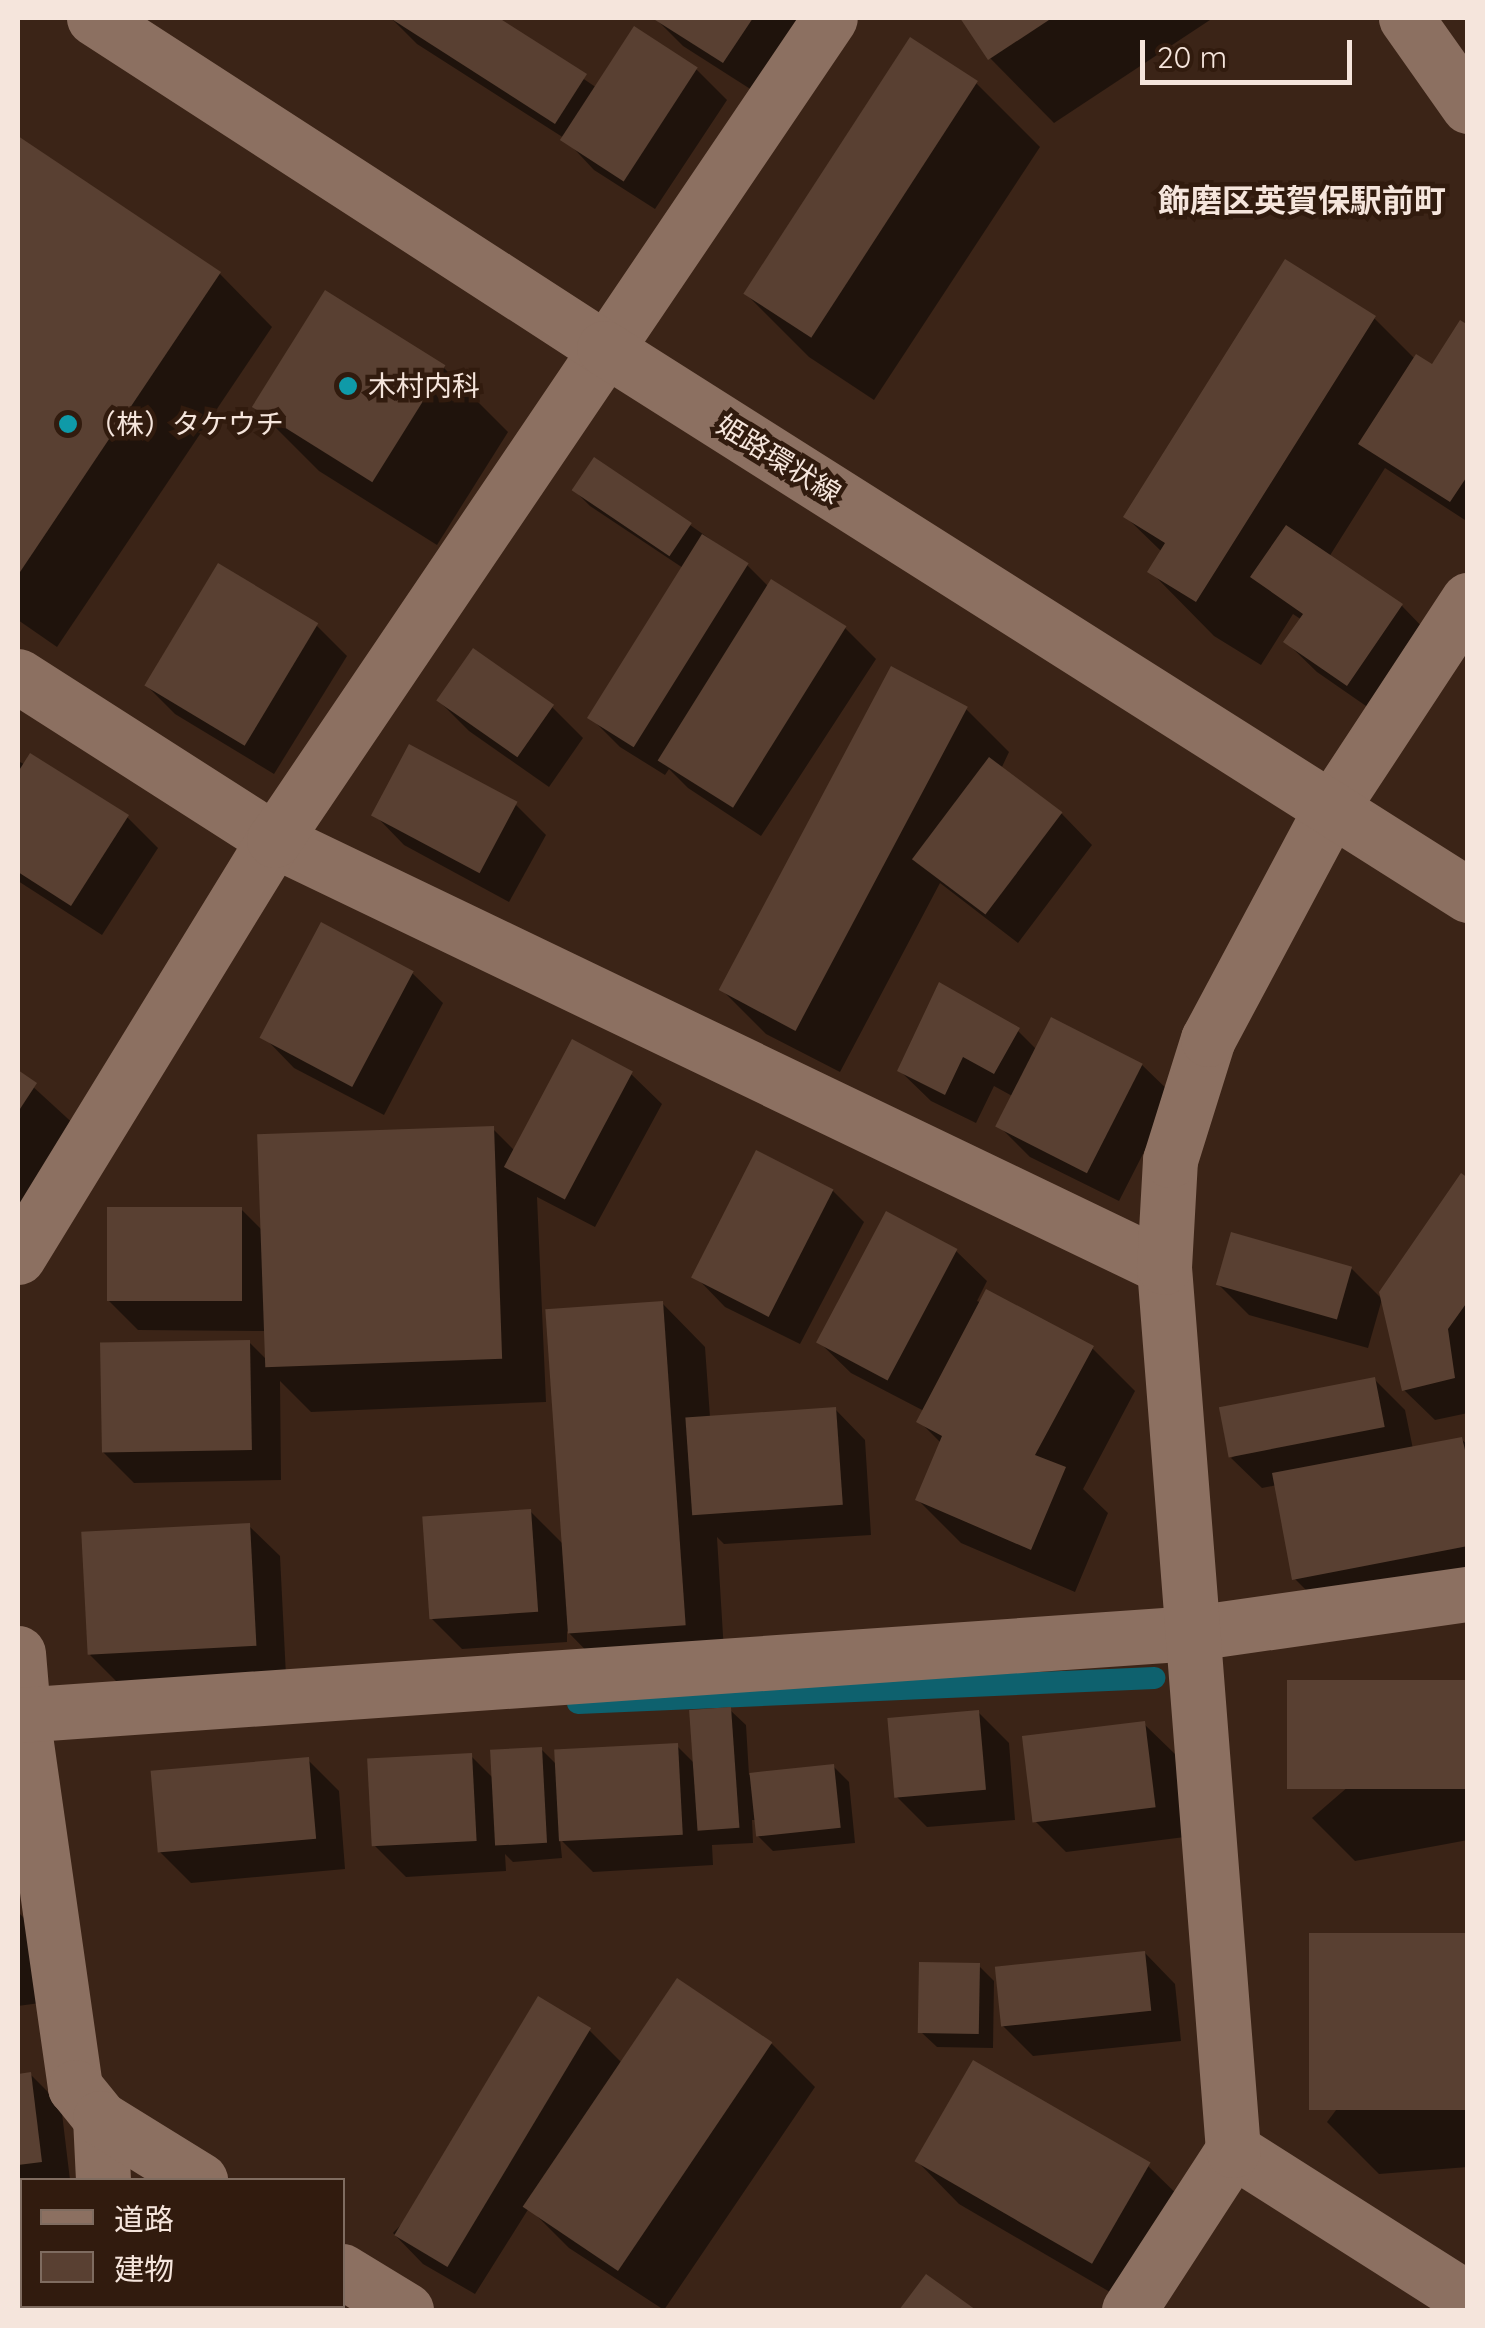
<!DOCTYPE html>
<meta charset="utf-8">
<style>
body{margin:0}
#map{position:relative;width:1485px;height:2328px;overflow:hidden;background:#3b2417;font-family:Quicksand,"Noto Sans JP",sans-serif}
div>[style]{position:absolute}
.shadow>*{inset:0;background:#0007;transform-origin:0 0}
.stream>*{height:22px;margin:-11px;padding:0 11px;transform-origin:11px;border-radius:11px;background:#0e616e}
.building>*{inset:0;background:#594032;transform-origin:0 0}
.street>*{height:55px;margin:-27.5px;padding:0 27.5px;transform-origin:27.5px;border-radius:27.5px;background:#8c7061}
.secondary>*{height:55px;margin:-27.5px;padding:0 27.5px;transform-origin:27.5px;border-radius:27.5px;background:#8c7061}
.dots>*{width:28px;height:28px;translate:-50% -50%;box-sizing:border-box;border:5px solid #311b0e;border-radius:50%}
span{translate:-50% -50%;white-space:nowrap;text-align:center;line-height:1.15;-webkit-text-stroke:9px #311b0e;paint-order:stroke}
.poi-label{font-size:28px;color:#f5e5dc}
.left{translate:0 -50%;text-align:left}
.street-label{font-size:28px;color:#f5e5dc}
.quarter-label{font-size:32px;color:#f5e5dc;font-weight:700}
.frame{position:absolute;inset:0;border:20px solid #f5e5dc;pointer-events:none}
.legend{position:absolute;left:20px;top:2178px;width:325px;height:130px;box-sizing:border-box;background:#311b0e;border:2px solid #7f6c60;margin:0;padding:12px 18px;list-style:none;font-size:30px;color:#f5e5dc}
.legend li{display:flex;align-items:center;gap:20px;height:50px}
.legend b{width:50px;border:2px solid #7f6c60}
.scale{position:absolute;left:1140px;top:40px;width:212px;height:45px;box-sizing:border-box;border:5px solid #f5e5dc;border-top:0;padding-left:12px;font-size:30px;line-height:35px;white-space:nowrap;color:#f5e5dc;-webkit-text-stroke:8px #311b0e;paint-order:stroke}
</style>
<div id="map">
<div class="shadow">
<i style="clip-path:polygon(391px 18px,494px 18px,597px 88px,696px 69px,727px 100px,655px 209px,594px 170px,564px 138px,417px 44px)"></i>
<i style="clip-path:polygon(655px 18px,803px 18px,755px 92px,683px 46px)"></i>
<i style="clip-path:polygon(963px 18px,1213px 18px,1054px 123px,990px 58px)"></i>
<i style="clip-path:polygon(976px 83px,1040px 147px,874px 400px,809px 357px,745px 293px)"></i>
<i style="clip-path:polygon(18px 139px,220px 274px,272px 327px,57px 647px,18px 620px)"></i>
<i style="clip-path:polygon(1374px 318px,1415px 359px,1433px 367px,1468px 328px,1468px 522px,1385px 468px,1329px 557px,1402px 606px,1432px 637px,1379px 715px,1317px 672px,1286px 642px,1302px 620px,1293px 614px,1261px 665px,1214px 636px,1150px 571px,1162px 552px,1126px 517px)"></i>
<i style="clip-path:polygon(444px 368px,508px 432px,437px 545px,319px 471px,255px 407px)"></i>
<i style="clip-path:polygon(575px 491px,690px 525px,747px 565px,769px 587px,845px 628px,876px 659px,761px 836px,688px 788px,669px 769px,665px 775px,620px 747px,589px 716px,683px 568px,590px 506px)"></i>
<i style="clip-path:polygon(316px 625px,347px 656px,274px 774px,175px 714px,145px 684px)"></i>
<i style="clip-path:polygon(438px 700px,552px 707px,583px 738px,549px 787px,469px 731px)"></i>
<i style="clip-path:polygon(966px 709px,1009px 752px,1001px 769px,1062px 814px,1092px 845px,1018px 943px,940px 883px,840px 1072px,766px 1034px,723px 991px)"></i>
<i style="clip-path:polygon(18px 761px,127px 817px,158px 848px,102px 935px,18px 881px)"></i>
<i style="clip-path:polygon(515px 804px,546px 835px,509px 902px,404px 845px,374px 814px)"></i>
<i style="clip-path:polygon(412px 973px,443px 1003px,384px 1115px,294px 1068px,264px 1037px)"></i>
<i style="clip-path:polygon(1018px 1031px,1037px 1050px,1142px 1065px,1173px 1095px,1119px 1201px,1030px 1157px,999px 1126px,1014px 1097px,994px 1086px,976px 1123px,931px 1101px,900px 1071px)"></i>
<i style="clip-path:polygon(18px 1073px,78px 1128px,18px 1218px)"></i>
<i style="clip-path:polygon(631px 1074px,662px 1104px,595px 1227px,537px 1197px,546px 1402px,311px 1412px,280px 1381px,281px 1480px,134px 1483px,103px 1452px,249px 1342px,268px 1361px,267px 1331px,138px 1330px,108px 1300px,241px 1209px,263px 1231px,493px 1129px,515px 1151px)"></i>
<i style="clip-path:polygon(757px 1153px,833px 1191px,864px 1222px,800px 1344px,725px 1307px,695px 1276px)"></i>
<i style="clip-path:polygon(1468px 1181px,1468px 1413px,1435px 1420px,1404px 1390px)"></i>
<i style="clip-path:polygon(956px 1251px,987px 1281px,977px 1301px,1092px 1348px,1135px 1391px,1083px 1489px,1108px 1513px,1075px 1592px,961px 1543px,918px 1500px,942px 1444px,919px 1421px,924px 1411px,851px 1373px,820px 1343px)"></i>
<i style="clip-path:polygon(1351px 1268px,1382px 1299px,1368px 1348px,1249px 1315px,1218px 1284px)"></i>
<i style="clip-path:polygon(662px 1303px,705px 1347px,710px 1417px,835px 1409px,865px 1440px,871px 1535px,724px 1544px,717px 1537px,725px 1668px,610px 1675px,567px 1631px,567px 1642px,462px 1649px,431px 1618px,530px 1511px,562px 1543px)"></i>
<i style="clip-path:polygon(1374px 1379px,1405px 1410px,1413px 1449px,1462px 1440px,1468px 1445px,1468px 1582px,1325px 1609px,1294px 1578px,1277px 1485px,1262px 1488px,1231px 1458px)"></i>
<i style="clip-path:polygon(249px 1526px,280px 1556px,286px 1676px,121px 1686px,90px 1655px)"></i>
<i style="clip-path:polygon(1468px 1683px,1468px 1840px,1355px 1861px,1312px 1818px)"></i>
<i style="clip-path:polygon(730px 1710px,746px 1725px,749px 1775px,833px 1766px,849px 1782px,855px 1843px,773px 1851px,758px 1836px,756px 1820px,752px 1820px,753px 1843px,712px 1845px,713px 1865px,593px 1872px,560px 1839px,562px 1858px,513px 1862px,505px 1854px,506px 1871px,406px 1877px,375px 1846px,471px 1756px,494px 1779px,541px 1749px,558px 1766px,677px 1746px,694px 1763px)"></i>
<i style="clip-path:polygon(978px 1712px,1009px 1743px,1015px 1820px,927px 1827px,896px 1796px)"></i>
<i style="clip-path:polygon(1144px 1724px,1175px 1754px,1185px 1837px,1066px 1852px,1035px 1821px)"></i>
<i style="clip-path:polygon(308px 1760px,339px 1791px,345px 1869px,191px 1883px,160px 1852px)"></i>
<i style="clip-path:polygon(18px 1912px,31px 1925px,40px 2003px,18px 2006px)"></i>
<i style="clip-path:polygon(1468px 1936px,1468px 2167px,1379px 2174px,1327px 2122px)"></i>
<i style="clip-path:polygon(1145px 1953px,1175px 1984px,1181px 2041px,1033px 2056px,1002px 2025px)"></i>
<i style="clip-path:polygon(979px 1966px,994px 1981px,993px 2048px,937px 2047px,921px 2032px)"></i>
<i style="clip-path:polygon(589px 2030px,622px 2063px,772px 2044px,815px 2087px,664px 2310px,569px 2248px,529px 2208px,475px 2294px,423px 2264px,393px 2233px)"></i>
<i style="clip-path:polygon(30px 2074px,61px 2105px,70px 2180px,22px 2180px,22px 2198px,18px 2198px,18px 2076px)"></i>
<i style="clip-path:polygon(916px 2160px,1148px 2166px,1192px 2209px,1134px 2306px,959px 2204px)"></i>
<i style="left:22px;top:2214px;width:74px;height:4px;rotate:90deg"></i>
<i style="clip-path:polygon(22px 2293px,22px 2306px,92px 2306px,92px 2310px,18px 2310px,18px 2294px)"></i>
</div>
<div class="stream">
<i style="left:578px;top:1703px;width:577px;rotate:-2.49deg"></i>
</div>
<div class="building">
<i style="clip-path:polygon(390px 18px,499px 18px,587px 74px,555px 124px)"></i>
<i style="clip-path:polygon(652px 18px,753px 18px,723px 63px)"></i>
<i style="clip-path:polygon(960px 18px,1052px 18px,988px 60px)"></i>
<i style="left:634px;top:26px;width:76px;height:136px;rotate:33deg"></i>
<i style="left:910px;top:37px;width:81px;height:306px;rotate:33deg"></i>
<i style="clip-path:polygon(18px 136px,221px 272px,18px 575px)"></i>
<i style="clip-path:polygon(1285px 259px,1376px 316px,1196px 602px,1147px 572px,1165px 543px,1123px 517px)"></i>
<i style="left:325px;top:290px;width:142px;height:138px;rotate:32deg"></i>
<i style="clip-path:polygon(1460px 320px,1468px 325px,1468px 475px,1450px 502px,1358px 444px,1416px 354px,1432px 364px)"></i>
<i style="left:594px;top:457px;width:118px;height:40px;rotate:34deg"></i>
<i style="clip-path:polygon(1286px 525px,1403px 604px,1347px 686px,1283px 642px,1303px 614px,1250px 577px)"></i>
<i style="left:702px;top:534px;width:55px;height:217px;rotate:32deg"></i>
<i style="left:218px;top:563px;width:117px;height:143px;rotate:31deg"></i>
<i style="left:771px;top:579px;width:89px;height:214px;rotate:32deg"></i>
<i style="left:473px;top:648px;width:99px;height:64px;rotate:35deg"></i>
<i style="left:891px;top:666px;width:87px;height:367px;rotate:28deg"></i>
<i style="left:409px;top:744px;width:123px;height:81px;rotate:28deg"></i>
<i style="clip-path:polygon(30px 753px,129px 815px,71px 906px,18px 872px,18px 772px)"></i>
<i style="left:989px;top:757px;width:92px;height:128px;rotate:37deg"></i>
<i style="left:321px;top:922px;width:105px;height:131px;rotate:28deg"></i>
<i style="clip-path:polygon(939px 982px,1020px 1028px,994px 1074px,963px 1057px,945px 1095px,897px 1071px)"></i>
<i style="left:1051px;top:1017px;width:103px;height:123px;rotate:27deg"></i>
<i style="left:572px;top:1039px;width:69px;height:145px;rotate:28deg"></i>
<i style="clip-path:polygon(18px 1070px,37px 1083px,18px 1112px)"></i>
<i style="left:494px;top:1126px;width:233px;height:237px;rotate:88deg"></i>
<i style="left:756px;top:1150px;width:87px;height:143px;rotate:27deg"></i>
<i style="clip-path:polygon(1461px 1173px,1468px 1178px,1468px 1301px,1448px 1329px,1455px 1378px,1402px 1391px,1379px 1292px)"></i>
<i style="left:107px;top:1207px;width:135px;height:94px"></i>
<i style="left:886px;top:1211px;width:81px;height:149px;rotate:28deg"></i>
<i style="left:1231px;top:1232px;width:126px;height:55px;rotate:16deg"></i>
<i style="clip-path:polygon(986px 1289px,1094px 1346px,1035px 1455px,1066px 1467px,1031px 1550px,915px 1500px,942px 1436px,916px 1422px)"></i>
<i style="left:663px;top:1301px;width:325px;height:118px;rotate:86deg"></i>
<i style="left:250px;top:1340px;width:110px;height:150px;rotate:89deg"></i>
<i style="left:1375px;top:1377px;width:51px;height:159px;rotate:79deg"></i>
<i style="left:836px;top:1407px;width:98px;height:151px;rotate:86deg"></i>
<i style="clip-path:polygon(1462px 1437px,1468px 1463px,1468px 1546px,1292px 1580px,1272px 1473px)"></i>
<i style="left:531px;top:1509px;width:103px;height:109px;rotate:86deg"></i>
<i style="left:250px;top:1523px;width:123px;height:169px;rotate:87deg"></i>
<i style="left:1468px;top:1680px;width:109px;height:181px;rotate:90deg"></i>
<i style="left:731px;top:1707px;width:121px;height:42px;rotate:86deg"></i>
<i style="left:979px;top:1710px;width:80px;height:92px;rotate:85deg"></i>
<i style="left:1145px;top:1721px;width:87px;height:124px;rotate:83deg"></i>
<i style="left:678px;top:1743px;width:92px;height:124px;rotate:87deg"></i>
<i style="left:542px;top:1747px;width:96px;height:52px;rotate:87deg"></i>
<i style="left:472px;top:1753px;width:88px;height:105px;rotate:87deg"></i>
<i style="left:309px;top:1757px;width:82px;height:159px;rotate:85deg"></i>
<i style="left:834px;top:1764px;width:64px;height:85px;rotate:84deg"></i>
<i style="left:1468px;top:1933px;width:177px;height:159px;rotate:90deg"></i>
<i style="left:1145px;top:1951px;width:60px;height:151px;rotate:84deg"></i>
<i style="left:919px;top:1962px;width:61px;height:71px;rotate:1deg"></i>
<i style="left:677px;top:1978px;width:115px;height:276px;rotate:34deg"></i>
<i style="left:538px;top:1996px;width:62px;height:279px;rotate:31deg"></i>
<i style="left:973px;top:2060px;width:205px;height:117px;rotate:30deg"></i>
<i style="clip-path:polygon(31px 2072px,42px 2162px,18px 2165px,18px 2074px)"></i>
<i style="left:18px;top:2212px;width:4px;height:79px"></i>
<i style="clip-path:polygon(926px 2274px,976px 2310px,899px 2310px)"></i>
</div>
<div class="street">
<i style="left:1406px;top:18px;width:108px;rotate:54.8deg"></i>
<i style="left:18px;top:676px;width:304px;rotate:32.6deg"></i>
<i style="left:274px;top:840px;width:987px;rotate:25.63deg"></i>
<i style="left:18px;top:1257px;width:489px;rotate:-58.5deg"></i>
<i style="left:274px;top:840px;width:992px;rotate:-55.93deg"></i>
<i style="left:18px;top:1653px;width:83px;rotate:85.2deg"></i>
<i style="left:25px;top:1736px;width:355px;rotate:81.9deg"></i>
<i style="left:75px;top:2087px;width:40px;rotate:51deg"></i>
<i style="left:100px;top:2118px;width:62px;rotate:87.2deg"></i>
<i style="left:18px;top:1715px;width:1178px;rotate:-3.99deg"></i>
<i style="left:1193px;top:1633px;width:278px;rotate:-8.1deg"></i>
<i style="left:100px;top:2118px;width:118px;rotate:31.8deg"></i>
<i style="left:1233px;top:2150px;width:278px;rotate:32.4deg"></i>
<i style="left:342px;top:2271px;width:75px;rotate:31.4deg"></i>
<i style="left:107px;top:2306px;width:4px;rotate:76deg"></i>
<i style="left:1129px;top:2310px;width:191px;rotate:-57deg"></i>
<i style="left:1233px;top:2150px;width:886px;rotate:-94.47deg"></i>
<i style="left:1164px;top:1267px;width:107px;rotate:-86.8deg"></i>
<i style="left:1170px;top:1160px;width:127px;rotate:-72.6deg"></i>
<i style="left:1208px;top:1039px;width:263px;rotate:-61.9deg"></i>
<i style="left:1332px;top:807px;width:248px;rotate:-56.7deg"></i>
</div>
<div class="secondary">
<i style="left:94px;top:18px;width:607px;rotate:32.91deg"></i>
<i style="left:604px;top:348px;width:1023px;rotate:32.34deg"></i>
</div>
<div class="dots">
<i style="left:348px;top:386px;background:#0f9aa8"></i>
<i style="left:68px;top:424px;background:#0f9aa8"></i>
</div>
<div class="poi-label">
<span class="left" style="left:368px;top:386px">木村内科</span>
<span class="left" style="left:88px;top:424px">（株）タケウチ</span>
</div>
<div class="street-label">
<span style="left:779px;top:459px;rotate:32deg">姫路環状線</span>
</div>
<div class="quarter-label">
<span style="left:1302px;top:200px">飾磨区英賀保駅前町</span>
</div>
<div class="frame"></div>
<ul class="legend">
<li><b style="height:12px;background:#8c7061"></b>道路</li>
<li><b style="height:28px;background:#594032"></b>建物</li>
</ul>
<div class="scale">20 m</div>
</div>
